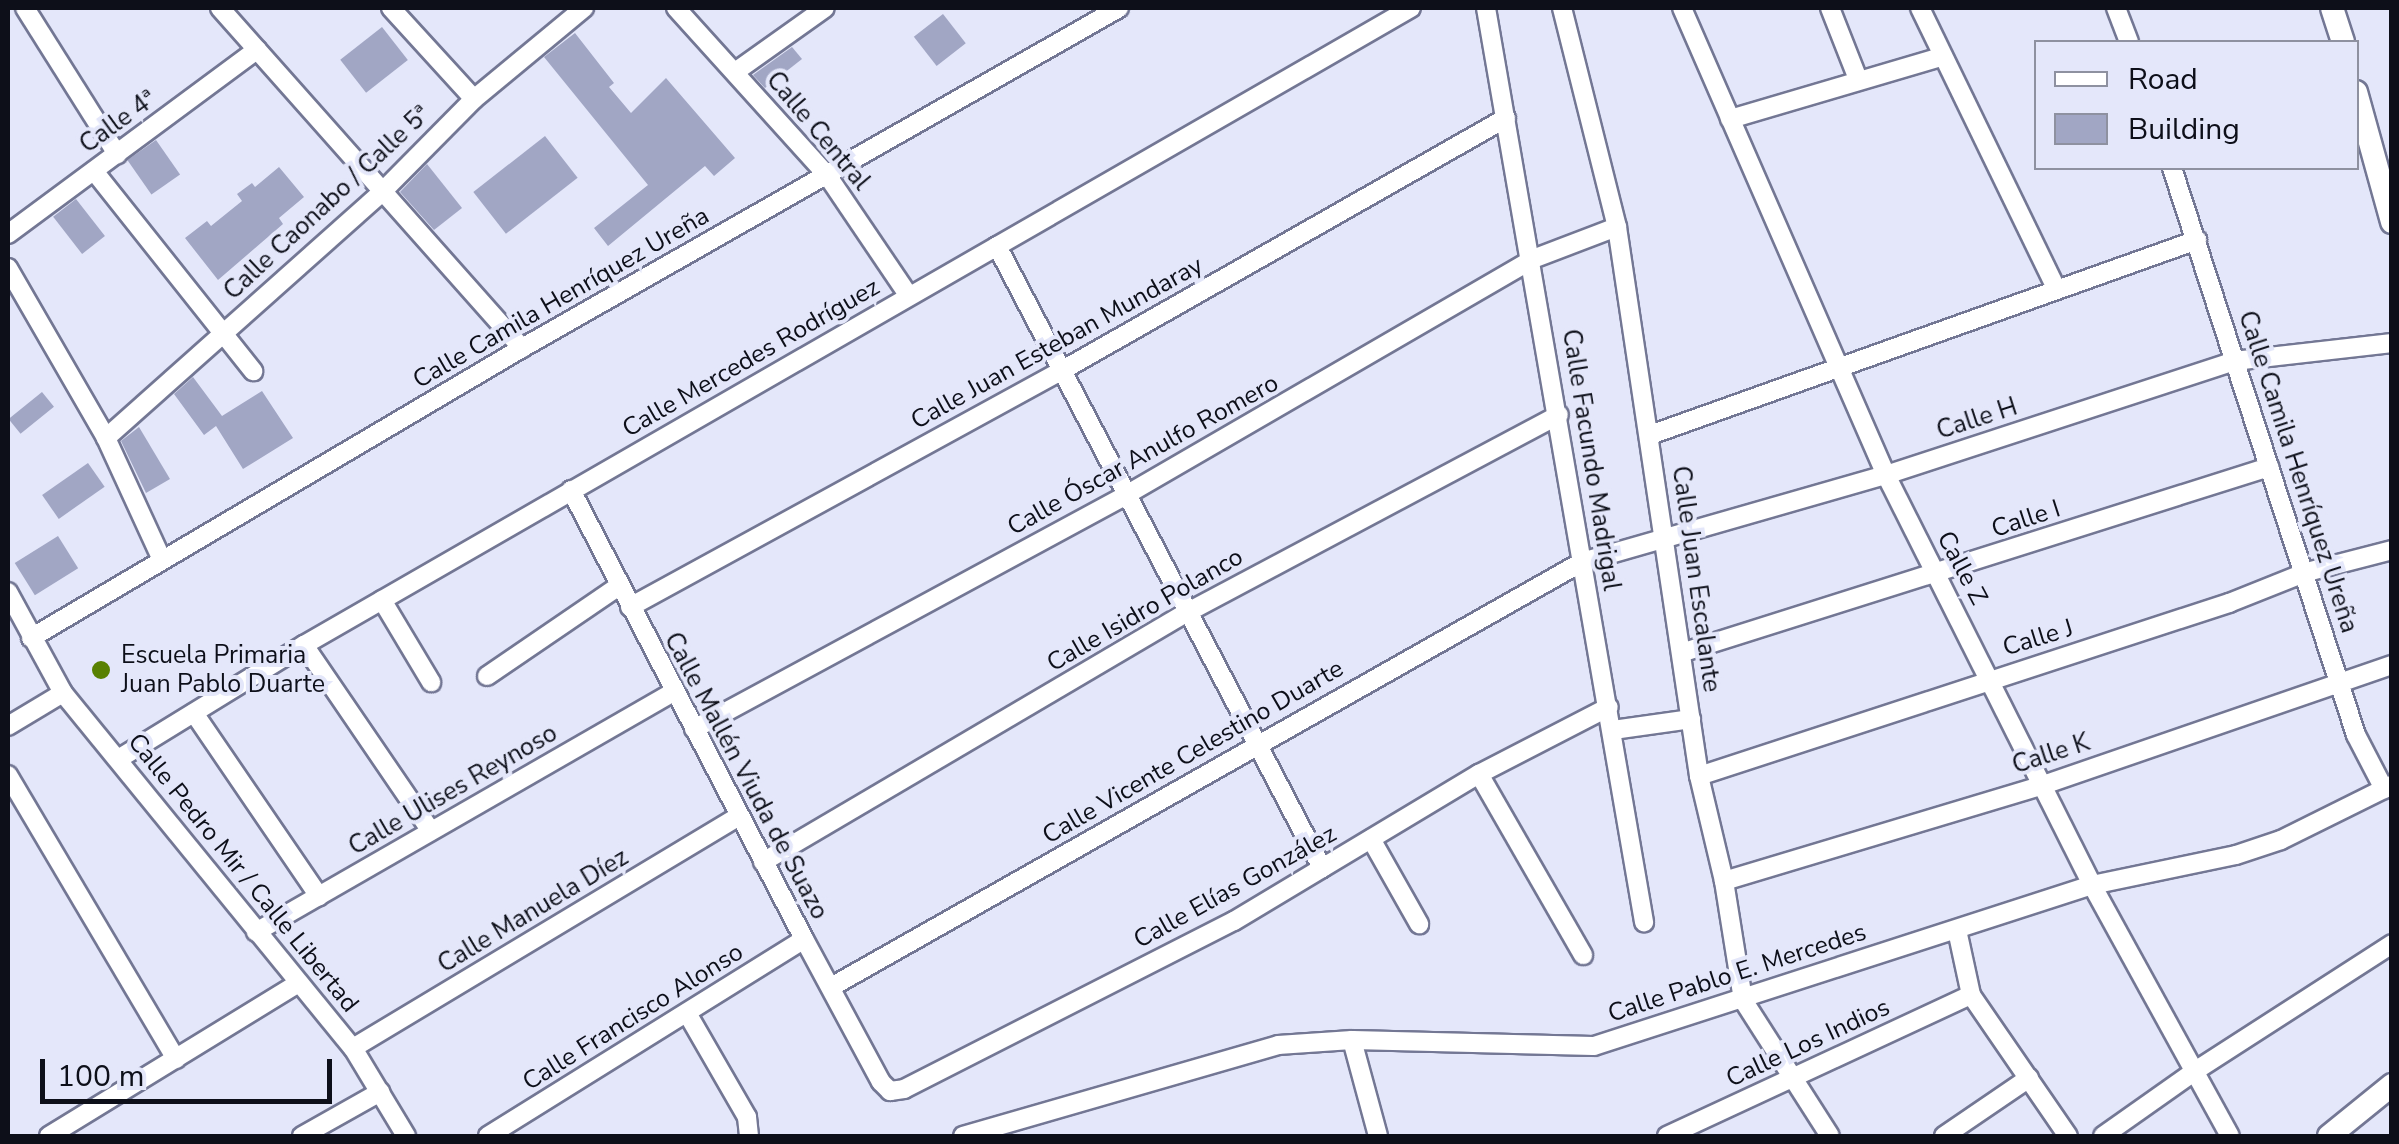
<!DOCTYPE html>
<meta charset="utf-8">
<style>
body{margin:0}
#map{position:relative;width:2399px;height:1144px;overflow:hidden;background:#e4e7fa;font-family:"Nunito Sans",sans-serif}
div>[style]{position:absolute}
.building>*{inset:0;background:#a1a6c4;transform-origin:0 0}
.roads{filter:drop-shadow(2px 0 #737794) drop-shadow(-2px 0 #737794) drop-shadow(0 2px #737794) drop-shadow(0 -2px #737794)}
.minor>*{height:18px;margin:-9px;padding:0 9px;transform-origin:9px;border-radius:9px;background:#fff}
.tertiary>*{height:22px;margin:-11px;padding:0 11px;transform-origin:11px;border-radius:11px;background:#fff}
.dots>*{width:28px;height:28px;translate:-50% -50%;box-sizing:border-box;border:5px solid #e4e7fa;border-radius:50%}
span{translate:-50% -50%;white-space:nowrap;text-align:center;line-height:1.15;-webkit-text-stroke:8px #e4e7fa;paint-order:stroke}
.street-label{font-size:25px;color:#0d0f19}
.poi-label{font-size:25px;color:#0d0f19}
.left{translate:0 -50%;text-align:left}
.frame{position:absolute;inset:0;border:10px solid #0d0f19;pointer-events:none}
.legend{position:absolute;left:2034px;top:40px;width:325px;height:130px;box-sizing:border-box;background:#e4e7fa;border:2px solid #8e91a0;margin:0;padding:12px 18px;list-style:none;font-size:30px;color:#0d0f19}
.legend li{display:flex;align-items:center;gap:20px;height:50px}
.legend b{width:50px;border:2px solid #8e91a0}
.scale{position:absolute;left:40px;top:1059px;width:292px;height:45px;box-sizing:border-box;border:5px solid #0d0f19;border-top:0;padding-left:12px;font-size:30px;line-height:35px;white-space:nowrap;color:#0d0f19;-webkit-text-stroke:8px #e4e7fa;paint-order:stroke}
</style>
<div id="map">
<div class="building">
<i style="left:943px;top:14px;width:37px;height:37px;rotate:52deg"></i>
<i style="left:382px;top:27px;width:42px;height:53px;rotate:52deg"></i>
<i style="clip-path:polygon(575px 33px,614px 83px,609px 87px,631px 113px,666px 78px,735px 158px,714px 176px,705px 166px,608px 246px,594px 228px,648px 185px,544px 57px)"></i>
<i style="clip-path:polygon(792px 47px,802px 59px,765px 88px,753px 75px)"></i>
<i style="left:545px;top:136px;width:53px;height:91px;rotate:52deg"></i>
<i style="left:156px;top:140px;width:42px;height:35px;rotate:55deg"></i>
<i style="clip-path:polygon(427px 164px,462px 208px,434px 230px,400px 192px)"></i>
<i style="clip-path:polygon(279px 167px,304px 197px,279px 218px,283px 224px,218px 280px,185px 238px,207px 221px,211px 226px,242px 201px,237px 194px,252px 183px,255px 187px)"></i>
<i style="left:76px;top:199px;width:47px;height:29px;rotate:52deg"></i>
<i style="clip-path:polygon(193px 377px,222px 416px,262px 391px,293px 438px,243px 469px,216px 426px,204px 435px,174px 394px)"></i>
<i style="left:42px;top:392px;width:19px;height:43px;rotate:51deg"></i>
<i style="clip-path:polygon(139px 427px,170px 479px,146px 493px,121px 441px)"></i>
<i style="left:88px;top:463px;width:29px;height:56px;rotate:55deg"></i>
<i style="left:58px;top:536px;width:38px;height:51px;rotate:58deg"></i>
</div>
<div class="roads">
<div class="minor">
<i style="left:25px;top:8px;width:173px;rotate:57.8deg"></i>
<i style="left:220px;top:8px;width:455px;rotate:48.4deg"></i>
<i style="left:391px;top:8px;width:123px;rotate:47.6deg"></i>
<i style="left:676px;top:8px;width:225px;rotate:47.9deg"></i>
<i style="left:827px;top:175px;width:146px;rotate:55.9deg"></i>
<i style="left:1486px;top:8px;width:928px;rotate:80.19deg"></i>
<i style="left:1562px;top:8px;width:226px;rotate:75.9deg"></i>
<i style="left:1617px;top:227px;width:555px;rotate:81.5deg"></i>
<i style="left:1699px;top:776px;width:108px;rotate:76.6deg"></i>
<i style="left:1724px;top:881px;width:121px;rotate:80.9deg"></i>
<i style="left:1743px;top:1000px;width:161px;rotate:57.4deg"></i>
<i style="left:1682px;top:8px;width:510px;rotate:66.4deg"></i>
<i style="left:1886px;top:475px;width:459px;rotate:63.3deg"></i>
<i style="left:2092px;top:885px;width:286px;rotate:61.2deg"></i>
<i style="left:1830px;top:8px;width:76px;rotate:68.5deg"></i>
<i style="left:1920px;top:8px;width:311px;rotate:64.1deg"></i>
<i style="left:2116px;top:8px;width:36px;rotate:69deg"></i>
<i style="left:735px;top:72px;width:110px;rotate:-35.4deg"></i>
<i style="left:1730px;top:119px;width:220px;rotate:-16.4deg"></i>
<i style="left:2172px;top:168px;width:596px;rotate:72.02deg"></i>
<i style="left:2356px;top:735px;width:61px;rotate:62.6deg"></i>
<i style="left:94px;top:171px;width:256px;rotate:51.5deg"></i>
<i style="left:8px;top:234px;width:310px;rotate:-36.5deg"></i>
<i style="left:997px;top:246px;width:702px;rotate:62.41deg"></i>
<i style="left:8px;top:268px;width:196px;rotate:60deg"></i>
<i style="left:106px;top:438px;width:134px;rotate:65.3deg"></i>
<i style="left:1650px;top:435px;width:581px;rotate:-19.62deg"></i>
<i style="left:106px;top:438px;width:371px;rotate:-41.7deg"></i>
<i style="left:383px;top:191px;width:129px;rotate:-45.3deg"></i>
<i style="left:474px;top:99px;width:143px;rotate:-39.6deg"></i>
<i style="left:571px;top:490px;width:506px;rotate:62.57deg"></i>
<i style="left:804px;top:939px;width:162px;rotate:61.7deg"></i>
<i style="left:881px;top:1082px;width:13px;rotate:45deg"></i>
<i style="left:890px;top:1091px;width:14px;rotate:-8deg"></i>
<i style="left:904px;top:1089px;width:370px;rotate:-27deg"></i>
<i style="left:1234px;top:921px;width:286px;rotate:-31deg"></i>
<i style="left:1479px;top:774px;width:146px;rotate:-27.3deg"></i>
<i style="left:8px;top:592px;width:115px;rotate:61.4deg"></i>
<i style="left:63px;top:693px;width:458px;rotate:50.8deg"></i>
<i style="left:353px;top:1048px;width:103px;rotate:58.9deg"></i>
<i style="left:382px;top:600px;width:96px;rotate:59.1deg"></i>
<i style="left:630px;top:607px;width:491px;rotate:-28.7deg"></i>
<i style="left:1061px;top:371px;width:512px;rotate:-29.62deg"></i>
<i style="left:31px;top:638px;width:570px;rotate:-30.57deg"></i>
<i style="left:522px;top:348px;width:687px;rotate:-29.66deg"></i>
<i style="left:304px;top:645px;width:225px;rotate:55.7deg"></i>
<i style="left:1684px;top:652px;width:614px;rotate:-17.55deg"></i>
<i style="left:487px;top:676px;width:160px;rotate:-34.3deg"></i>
<i style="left:194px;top:713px;width:222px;rotate:55.7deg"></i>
<i style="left:8px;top:726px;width:64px;rotate:-31deg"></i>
<i style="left:694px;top:729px;width:491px;rotate:-28.4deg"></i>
<i style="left:1126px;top:495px;width:470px;rotate:-30.1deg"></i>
<i style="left:1533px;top:259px;width:90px;rotate:-20.9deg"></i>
<i style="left:1613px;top:730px;width:79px;rotate:-8deg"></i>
<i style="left:120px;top:758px;width:216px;rotate:-31.6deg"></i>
<i style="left:304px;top:645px;width:1277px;rotate:-29.92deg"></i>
<i style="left:1479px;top:774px;width:209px;rotate:60.1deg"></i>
<i style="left:8px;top:775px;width:330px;rotate:59.4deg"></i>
<i style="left:1699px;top:776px;width:558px;rotate:-18.08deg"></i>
<i style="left:2229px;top:603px;width:84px;rotate:-21.7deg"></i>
<i style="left:2307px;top:572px;width:88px;rotate:-14.5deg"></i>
<i style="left:1371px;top:839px;width:98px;rotate:60.5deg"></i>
<i style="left:763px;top:862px;width:493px;rotate:-30.5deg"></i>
<i style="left:1188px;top:612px;width:420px;rotate:-28deg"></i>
<i style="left:1724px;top:881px;width:333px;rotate:-16.7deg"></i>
<i style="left:2043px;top:785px;width:369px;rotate:-19deg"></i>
<i style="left:1957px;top:930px;width:66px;rotate:77.8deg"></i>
<i style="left:1971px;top:995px;width:171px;rotate:55.5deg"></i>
<i style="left:256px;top:932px;width:482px;rotate:-29.9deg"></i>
<i style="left:831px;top:987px;width:863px;rotate:-29.51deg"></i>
<i style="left:1582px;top:562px;width:316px;rotate:-16deg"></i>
<i style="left:1886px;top:475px;width:366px;rotate:-18.1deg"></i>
<i style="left:2234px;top:361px;width:159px;rotate:-6.5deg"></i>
<i style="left:687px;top:1013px;width:120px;rotate:60deg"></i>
<i style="left:747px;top:1117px;width:19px;rotate:84deg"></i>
<i style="left:1352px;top:1040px;width:99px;rotate:74.8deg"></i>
<i style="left:353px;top:1048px;width:450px;rotate:-31deg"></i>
<i style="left:49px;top:1136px;width:293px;rotate:-31.5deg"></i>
<i style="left:302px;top:1136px;width:90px;rotate:-29.4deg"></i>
<i style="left:488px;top:1136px;width:372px;rotate:-31.9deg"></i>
<i style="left:963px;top:1136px;width:328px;rotate:-16.1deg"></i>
<i style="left:1278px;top:1045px;width:74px;rotate:-3.9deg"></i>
<i style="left:1352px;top:1040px;width:242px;rotate:1.4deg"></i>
<i style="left:1594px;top:1046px;width:523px;rotate:-17.92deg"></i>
<i style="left:2092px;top:885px;width:147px;rotate:-11.8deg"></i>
<i style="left:2236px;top:855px;width:47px;rotate:-18.4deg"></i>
<i style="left:2281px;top:840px;width:124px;rotate:-26.4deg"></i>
<i style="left:1667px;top:1136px;width:335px;rotate:-24.9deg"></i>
<i style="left:1944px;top:1136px;width:103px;rotate:-34.3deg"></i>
<i style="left:2103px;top:1136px;width:113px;rotate:-35.2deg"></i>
<i style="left:2195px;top:1071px;width:234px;rotate:-32.8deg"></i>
</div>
<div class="tertiary">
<i style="left:2332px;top:8px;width:36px;rotate:72deg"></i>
<i style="left:2356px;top:92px;width:135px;rotate:74.5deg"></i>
<i style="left:2329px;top:1136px;width:81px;rotate:-39deg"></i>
</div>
</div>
<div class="dots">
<i style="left:101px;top:670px;background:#598101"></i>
</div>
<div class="street-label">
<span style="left:118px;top:122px;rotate:-36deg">Calle 4ª</span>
<span style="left:818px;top:131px;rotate:50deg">Calle Central</span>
<span style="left:327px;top:203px;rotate:-43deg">Calle Caonabo / Calle 5ª</span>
<span style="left:561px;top:298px;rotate:-30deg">Calle Camila Henríquez Ureña</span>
<span style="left:1057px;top:343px;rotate:-29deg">Calle Juan Esteban Mundaray</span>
<span style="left:751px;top:358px;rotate:-30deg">Calle Mercedes Rodríguez</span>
<span style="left:1977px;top:419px;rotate:-18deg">Calle H</span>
<span style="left:1143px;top:455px;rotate:-29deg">Calle Óscar Anulfo Romero</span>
<span style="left:1591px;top:460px;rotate:81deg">Calle Facundo Madrigal</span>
<span style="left:2298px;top:472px;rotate:72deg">Calle Camila Henríquez Ureña</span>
<span style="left:2026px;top:519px;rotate:-18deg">Calle I</span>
<span style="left:1962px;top:568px;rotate:62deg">Calle Z</span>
<span style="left:1696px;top:579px;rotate:82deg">Calle Juan Escalante</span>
<span style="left:1145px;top:610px;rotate:-30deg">Calle Isidro Polanco</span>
<span style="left:2038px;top:638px;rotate:-17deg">Calle J</span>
<span style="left:1193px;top:752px;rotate:-30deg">Calle Vicente Celestino Duarte</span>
<span style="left:2051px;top:754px;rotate:-18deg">Calle K</span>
<span style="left:746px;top:776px;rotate:62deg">Calle Mallén Viuda de Suazo</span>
<span style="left:453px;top:790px;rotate:-30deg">Calle Ulises Reynoso</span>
<span style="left:243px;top:873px;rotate:51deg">Calle Pedro Mir / Calle Libertad</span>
<span style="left:1235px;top:887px;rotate:-29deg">Calle Elías González</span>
<span style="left:533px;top:911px;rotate:-31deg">Calle Manuela Díez</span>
<span style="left:1737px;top:973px;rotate:-18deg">Calle Pablo E. Mercedes</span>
<span style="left:633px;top:1017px;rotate:-32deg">Calle Francisco Alonso</span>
<span style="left:1808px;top:1043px;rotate:-25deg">Calle Los Indios</span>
</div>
<div class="poi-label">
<span class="left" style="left:121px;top:670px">Escuela Primaria<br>Juan Pablo Duarte</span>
</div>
<div class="frame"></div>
<ul class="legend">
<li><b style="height:12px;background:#fff"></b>Road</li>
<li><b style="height:28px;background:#a1a6c4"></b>Building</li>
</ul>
<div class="scale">100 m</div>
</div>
